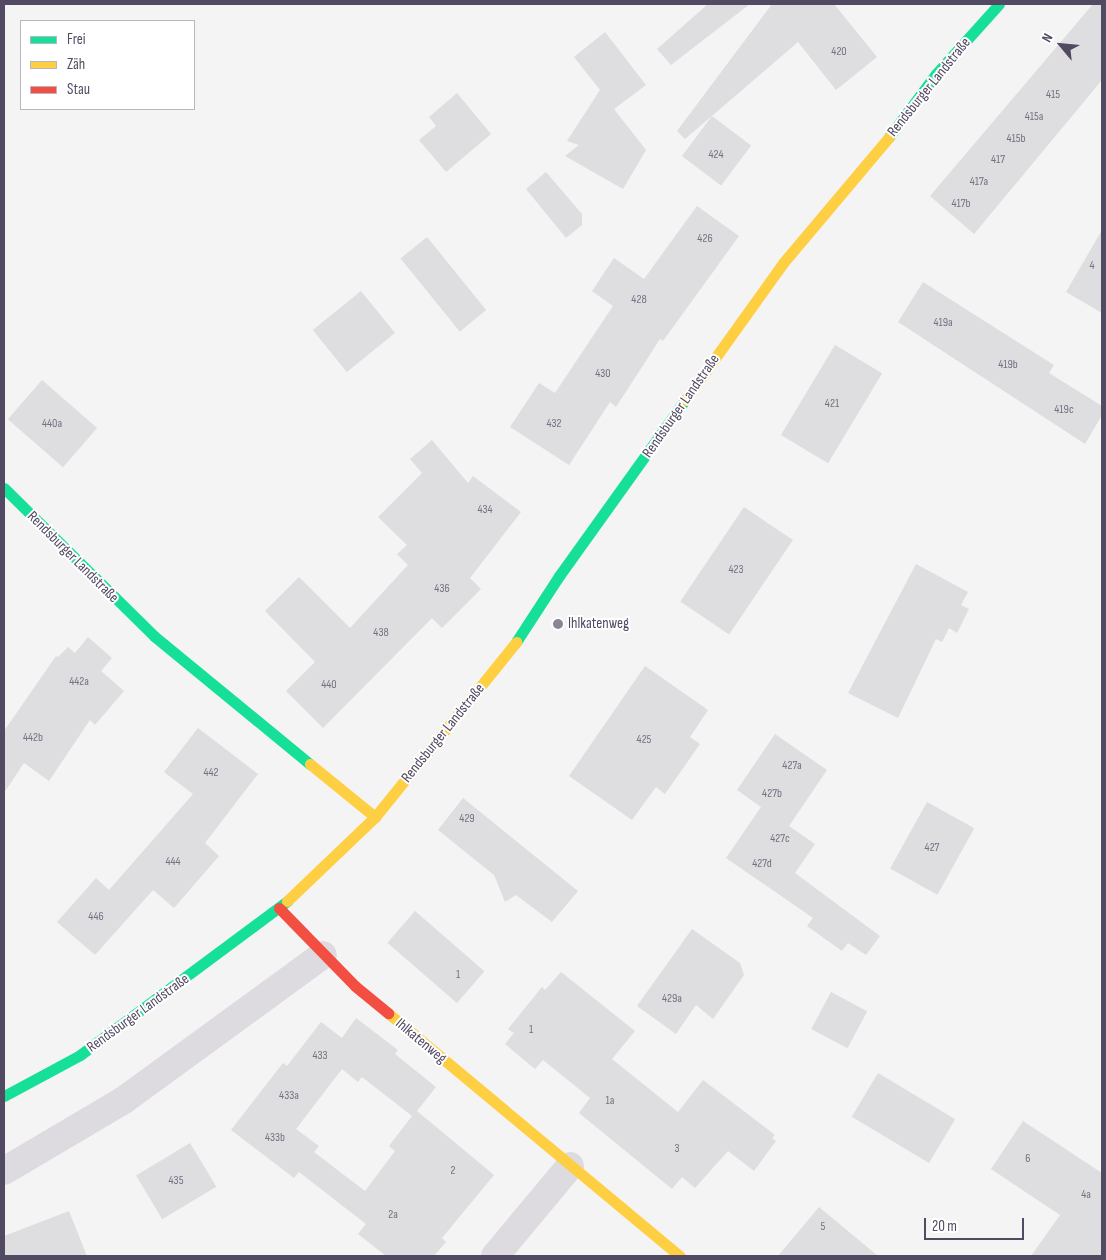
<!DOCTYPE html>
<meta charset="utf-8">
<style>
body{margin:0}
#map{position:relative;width:1106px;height:1260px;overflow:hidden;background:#f4f4f4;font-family:"Sofia Sans Condensed",sans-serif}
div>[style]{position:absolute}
.building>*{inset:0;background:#dedddf;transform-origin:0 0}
.street>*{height:28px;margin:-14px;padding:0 14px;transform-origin:14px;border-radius:14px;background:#dddbe0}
.fast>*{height:11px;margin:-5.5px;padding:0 5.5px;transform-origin:5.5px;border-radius:5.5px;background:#16e098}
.slow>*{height:11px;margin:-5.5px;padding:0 5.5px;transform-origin:5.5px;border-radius:5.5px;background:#ffcf43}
.jam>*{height:11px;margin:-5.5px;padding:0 5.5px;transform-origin:5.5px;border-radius:5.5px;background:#f24e42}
.dots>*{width:14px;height:14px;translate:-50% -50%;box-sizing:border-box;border:2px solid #fff;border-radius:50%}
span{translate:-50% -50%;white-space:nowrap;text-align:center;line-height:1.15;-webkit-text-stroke:4px #fff;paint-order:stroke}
.number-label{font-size:12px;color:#767082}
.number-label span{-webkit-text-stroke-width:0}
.street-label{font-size:15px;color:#524962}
.poi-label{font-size:15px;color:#524962}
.left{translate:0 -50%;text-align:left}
.frame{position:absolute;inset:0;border:5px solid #524962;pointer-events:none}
.legend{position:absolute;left:20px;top:20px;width:175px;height:90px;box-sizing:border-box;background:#fff;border:1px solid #bab6c0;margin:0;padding:6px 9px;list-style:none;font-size:15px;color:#524962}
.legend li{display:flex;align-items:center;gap:10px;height:25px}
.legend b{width:25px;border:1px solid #bab6c0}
.north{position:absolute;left:1036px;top:20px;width:50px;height:50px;-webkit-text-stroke:4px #fff;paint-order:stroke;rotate:298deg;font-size:14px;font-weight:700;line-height:20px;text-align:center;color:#524962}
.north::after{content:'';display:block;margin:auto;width:18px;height:22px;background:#524962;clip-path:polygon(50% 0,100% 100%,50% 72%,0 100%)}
.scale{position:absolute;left:924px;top:1218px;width:100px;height:22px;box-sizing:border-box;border:2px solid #524962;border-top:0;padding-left:6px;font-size:15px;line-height:18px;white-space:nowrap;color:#524962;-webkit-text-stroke:4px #fff;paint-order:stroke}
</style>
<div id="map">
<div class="building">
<i style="clip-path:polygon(708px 4px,750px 4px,671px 65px,657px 49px)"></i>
<i style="clip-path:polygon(772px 4px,834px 4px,877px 57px,836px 90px,798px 42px,685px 139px,677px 131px)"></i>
<i style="clip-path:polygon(1093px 4px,1102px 4px,1102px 80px,974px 234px,930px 196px)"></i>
<i style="clip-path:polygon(605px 32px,646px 85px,614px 109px,646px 150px,623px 189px,565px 156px,579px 145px,567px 141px,600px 90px,574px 57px)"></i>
<i style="clip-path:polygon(457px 93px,491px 134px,446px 172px,419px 140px,436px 126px,429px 117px)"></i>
<i style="left:712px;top:116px;width:49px;height:50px;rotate:37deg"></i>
<i style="clip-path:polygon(546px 172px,582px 214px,582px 225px,566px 238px,526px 189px)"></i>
<i style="clip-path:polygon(697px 206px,739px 236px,663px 341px,660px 339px,616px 407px,610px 402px,569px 465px,510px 427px,539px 383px,555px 393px,613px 306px,592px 291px,614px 258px,644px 279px)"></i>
<i style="clip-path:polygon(1102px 230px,1102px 313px,1066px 292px)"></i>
<i style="left:427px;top:237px;width:94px;height:34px;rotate:51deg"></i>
<i style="clip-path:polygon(923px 282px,1054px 365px,1049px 373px,1102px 406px,1102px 415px,1085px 444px,898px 322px)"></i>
<i style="left:361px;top:291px;width:54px;height:62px;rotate:51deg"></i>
<i style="left:835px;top:345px;width:55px;height:105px;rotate:31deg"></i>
<i style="left:42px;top:380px;width:73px;height:52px;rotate:41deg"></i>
<i style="clip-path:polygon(432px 440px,468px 483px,473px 476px,521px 512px,470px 578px,481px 589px,442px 628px,432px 618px,323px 728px,286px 691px,315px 662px,265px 611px,299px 577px,350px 628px,408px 565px,397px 554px,407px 545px,378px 517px,422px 473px,410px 459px)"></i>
<i style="left:744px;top:507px;width:59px;height:114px;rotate:34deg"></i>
<i style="clip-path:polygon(916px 564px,968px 592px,961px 605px,969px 609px,957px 633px,949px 628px,942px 642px,936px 639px,898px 718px,848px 693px)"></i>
<i style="clip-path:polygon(88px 637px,112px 658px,101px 671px,124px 691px,95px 725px,90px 720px,49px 781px,24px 763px,4px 793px,4px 731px,56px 656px,58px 657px,68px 647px,75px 653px)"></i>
<i style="clip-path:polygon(645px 666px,708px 710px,690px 737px,700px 744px,665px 794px,656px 787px,632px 820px,569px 776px)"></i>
<i style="clip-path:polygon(198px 728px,258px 774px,205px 843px,219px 856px,174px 908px,153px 890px,95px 955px,57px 922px,96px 878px,109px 890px,193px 794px,164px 772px)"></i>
<i style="clip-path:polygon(775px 734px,827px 770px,789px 826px,815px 844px,795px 873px,880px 936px,866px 955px,848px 943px,842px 951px,807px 926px,813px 918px,726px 858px,761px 807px,737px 790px)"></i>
<i style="clip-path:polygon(463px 798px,578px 891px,552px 922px,516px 895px,505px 902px,494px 875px,438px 830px)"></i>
<i style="left:927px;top:802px;width:54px;height:76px;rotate:29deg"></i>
<i style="left:415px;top:911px;width:92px;height:42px;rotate:41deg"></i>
<i style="clip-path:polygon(692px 929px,740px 963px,744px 975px,713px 1019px,696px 1005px,676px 1034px,637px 1006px)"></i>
<i style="clip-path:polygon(561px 972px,635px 1031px,612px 1059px,678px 1112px,703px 1080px,775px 1135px,772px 1138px,776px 1141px,754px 1171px,728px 1151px,695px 1188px,682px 1177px,672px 1189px,579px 1113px,590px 1098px,543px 1060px,535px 1069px,505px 1044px,514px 1033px,508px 1029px,542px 987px,545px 990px)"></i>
<i style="left:831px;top:992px;width:41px;height:42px;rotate:28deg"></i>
<i style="clip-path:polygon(evenodd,356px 1018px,398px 1050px,395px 1054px,436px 1087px,417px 1111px,494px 1175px,442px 1238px,446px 1242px,434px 1256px,386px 1256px,358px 1234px,366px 1224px,299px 1172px,294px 1178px,231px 1130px,283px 1063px,287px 1066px,321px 1022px,342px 1038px,356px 1018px,342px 1069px,358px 1082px,362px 1077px,412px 1116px,415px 1112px,389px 1146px,395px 1151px,365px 1191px,314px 1152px,319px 1146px,296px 1129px,342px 1069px)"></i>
<i style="left:878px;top:1073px;width:90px;height:51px;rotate:31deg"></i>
<i style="clip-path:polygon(1023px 1121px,1102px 1173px,1102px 1256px,1031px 1256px,1060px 1215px,991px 1169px)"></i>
<i style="left:190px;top:1143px;width:51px;height:63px;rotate:59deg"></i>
<i style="clip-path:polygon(819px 1207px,878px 1256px,778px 1256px)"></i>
<i style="clip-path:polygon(69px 1211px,87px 1256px,4px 1256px,4px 1236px)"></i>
</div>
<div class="street">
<i style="left:4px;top:1171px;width:139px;rotate:-30.6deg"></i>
<i style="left:124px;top:1100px;width:246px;rotate:-36.1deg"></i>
<i style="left:495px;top:1256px;width:117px;rotate:-50.2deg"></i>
</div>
<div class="fast">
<i style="left:889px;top:137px;width:79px;rotate:-53.3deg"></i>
<i style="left:936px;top:74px;width:94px;rotate:-48deg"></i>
<i style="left:4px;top:488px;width:211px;rotate:44.6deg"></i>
<i style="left:154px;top:636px;width:202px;rotate:39.4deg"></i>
<i style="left:516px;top:642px;width:79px;rotate:-56.9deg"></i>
<i style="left:559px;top:576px;width:216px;rotate:-54.4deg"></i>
<i style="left:4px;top:1096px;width:86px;rotate:-28.3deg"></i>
<i style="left:80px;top:1055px;width:258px;rotate:-36.6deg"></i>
</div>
<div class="slow">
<i style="left:685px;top:400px;width:168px;rotate:-54.4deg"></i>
<i style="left:783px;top:263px;width:165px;rotate:-49.9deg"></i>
<i style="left:310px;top:764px;width:84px;rotate:39.2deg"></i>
<i style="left:287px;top:901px;width:122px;rotate:-43.7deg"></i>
<i style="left:375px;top:817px;width:225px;rotate:-51.1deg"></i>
<i style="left:388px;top:1013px;width:380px;rotate:39.8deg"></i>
</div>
<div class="jam">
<i style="left:279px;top:908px;width:109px;rotate:45.7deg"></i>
<i style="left:355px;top:986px;width:43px;rotate:39.3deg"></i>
</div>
<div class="dots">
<i style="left:558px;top:624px;background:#8b8595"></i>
</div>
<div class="number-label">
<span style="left:839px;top:52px">420</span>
<span style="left:1053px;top:95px">415</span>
<span style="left:1034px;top:117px">415a</span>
<span style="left:1016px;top:139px">415b</span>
<span style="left:716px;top:155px">424</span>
<span style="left:998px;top:160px">417</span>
<span style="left:979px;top:182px">417a</span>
<span style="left:961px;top:204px">417b</span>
<span style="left:705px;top:239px">426</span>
<span style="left:1092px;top:266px">4</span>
<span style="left:639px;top:300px">428</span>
<span style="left:943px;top:323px">419a</span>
<span style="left:1008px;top:365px">419b</span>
<span style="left:603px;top:374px">430</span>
<span style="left:832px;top:404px">421</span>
<span style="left:1064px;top:410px">419c</span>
<span style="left:52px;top:424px">440a</span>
<span style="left:554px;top:424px">432</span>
<span style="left:485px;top:510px">434</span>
<span style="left:736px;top:570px">423</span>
<span style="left:442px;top:589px">436</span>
<span style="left:381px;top:633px">438</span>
<span style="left:79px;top:682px">442a</span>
<span style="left:329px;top:685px">440</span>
<span style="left:33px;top:738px">442b</span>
<span style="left:644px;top:740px">425</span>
<span style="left:792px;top:766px">427a</span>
<span style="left:211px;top:773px">442</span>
<span style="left:772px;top:794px">427b</span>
<span style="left:467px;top:819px">429</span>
<span style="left:780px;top:839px">427c</span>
<span style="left:932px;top:848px">427</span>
<span style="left:173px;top:862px">444</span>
<span style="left:762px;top:864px">427d</span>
<span style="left:96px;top:917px">446</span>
<span style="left:458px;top:975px">1</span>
<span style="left:672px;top:999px">429a</span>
<span style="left:531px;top:1030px">1</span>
<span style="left:320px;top:1056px">433</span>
<span style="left:289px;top:1096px">433a</span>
<span style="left:610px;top:1101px">1a</span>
<span style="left:275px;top:1138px">433b</span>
<span style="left:677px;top:1149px">3</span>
<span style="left:1028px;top:1159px">6</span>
<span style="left:453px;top:1171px">2</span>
<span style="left:176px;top:1181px">435</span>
<span style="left:1086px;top:1195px">4a</span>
<span style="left:393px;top:1215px">2a</span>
<span style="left:823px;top:1227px">5</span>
</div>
<div class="street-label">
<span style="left:929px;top:87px;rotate:-51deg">Rendsburger Landstraße</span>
<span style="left:681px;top:406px;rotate:-55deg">Rendsburger Landstraße</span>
<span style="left:73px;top:557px;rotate:45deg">Rendsburger Landstraße</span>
<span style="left:443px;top:733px;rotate:-51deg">Rendsburger Landstraße</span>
<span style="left:138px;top:1013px;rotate:-36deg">Rendsburger Landstraße</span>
<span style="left:421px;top:1041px;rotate:40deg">Ihlkatenweg</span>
</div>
<div class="poi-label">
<span class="left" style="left:568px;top:624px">Ihlkatenweg</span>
</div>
<div class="frame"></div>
<ul class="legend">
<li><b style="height:6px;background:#16e098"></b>Frei</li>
<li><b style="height:6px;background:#ffcf43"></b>Zäh</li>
<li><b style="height:6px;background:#f24e42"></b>Stau</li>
</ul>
<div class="north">N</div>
<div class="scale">20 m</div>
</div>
